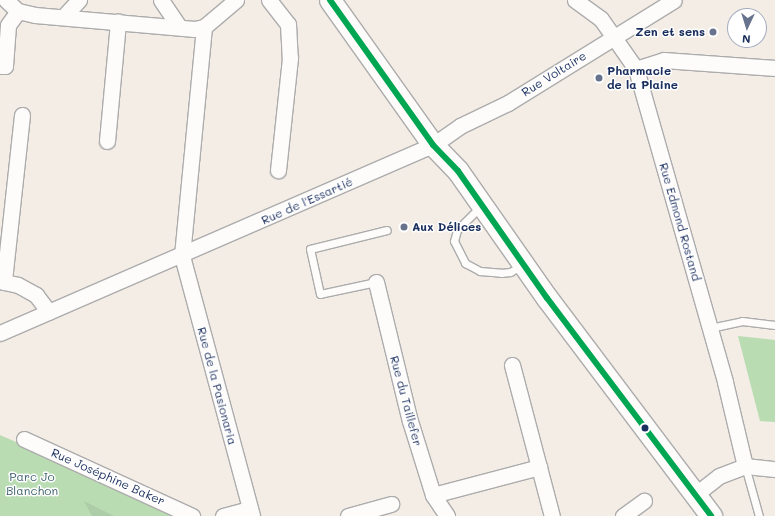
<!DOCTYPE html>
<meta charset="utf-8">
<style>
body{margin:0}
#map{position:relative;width:775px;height:516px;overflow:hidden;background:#f3ede5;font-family:Mali,sans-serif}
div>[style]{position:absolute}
.green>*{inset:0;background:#badcb2}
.forest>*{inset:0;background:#accda7}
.roads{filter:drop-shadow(1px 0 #adacad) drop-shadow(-1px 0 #adacad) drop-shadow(0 1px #adacad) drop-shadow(0 -1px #adacad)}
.lane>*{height:7px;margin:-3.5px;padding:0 3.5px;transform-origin:3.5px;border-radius:3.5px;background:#fdfcfb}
.street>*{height:15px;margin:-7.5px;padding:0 7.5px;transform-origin:7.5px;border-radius:7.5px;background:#fdfcfb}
.secondary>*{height:21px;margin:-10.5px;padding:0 10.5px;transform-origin:10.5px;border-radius:10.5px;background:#fdfcfb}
.bus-1>*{height:6px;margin:-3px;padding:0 3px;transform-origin:3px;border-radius:3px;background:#00a651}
.dots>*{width:11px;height:11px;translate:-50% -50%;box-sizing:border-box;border:2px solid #fff;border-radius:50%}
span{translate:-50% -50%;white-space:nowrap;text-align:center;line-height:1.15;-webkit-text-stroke:3px #fff;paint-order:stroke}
.poi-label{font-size:12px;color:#1b2f5e;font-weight:700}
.right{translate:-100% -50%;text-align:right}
.left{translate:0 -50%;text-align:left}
.street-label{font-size:12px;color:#1b2f5e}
.park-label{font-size:12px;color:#3d5f6b}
.north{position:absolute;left:727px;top:8px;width:40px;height:40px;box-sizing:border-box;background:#fff;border:1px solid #a4acbf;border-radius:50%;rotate:184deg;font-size:11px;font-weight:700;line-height:16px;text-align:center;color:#1b2f5e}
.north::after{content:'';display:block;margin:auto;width:14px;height:18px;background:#67728d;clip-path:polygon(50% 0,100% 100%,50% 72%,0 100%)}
</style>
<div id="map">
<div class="green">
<i style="clip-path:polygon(738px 336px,775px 340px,775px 422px,760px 421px)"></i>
<i style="clip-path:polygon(0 435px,184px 516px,0 516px)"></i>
</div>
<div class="forest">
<i style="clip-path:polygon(84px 501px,114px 516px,92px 516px)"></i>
</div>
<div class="roads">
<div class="lane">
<i style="left:480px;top:207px;width:33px;rotate:135deg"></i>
<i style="left:457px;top:230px;width:11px;rotate:105deg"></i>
<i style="left:454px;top:241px;width:25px;rotate:63deg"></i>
<i style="left:465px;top:263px;width:17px;rotate:28deg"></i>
<i style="left:480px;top:271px;width:21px;rotate:5deg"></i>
<i style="left:501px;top:273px;width:9px;rotate:-6deg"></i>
<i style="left:510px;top:272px;width:15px;rotate:-28deg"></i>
<i style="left:376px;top:282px;width:57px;rotate:167.9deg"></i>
<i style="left:320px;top:294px;width:46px;rotate:-102.5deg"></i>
<i style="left:310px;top:249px;width:79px;rotate:-13.9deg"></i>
<i style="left:710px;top:328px;width:33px;rotate:-12deg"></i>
<i style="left:742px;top:321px;width:33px;rotate:7deg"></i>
<i style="left:745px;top:466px;width:52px;rotate:74.4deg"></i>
</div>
<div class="street">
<i style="left:6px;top:0;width:16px;rotate:43deg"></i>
<i style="left:18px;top:11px;width:17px;rotate:13deg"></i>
<i style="left:35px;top:15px;width:160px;rotate:5deg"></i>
<i style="left:194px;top:29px;width:10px;rotate:-11deg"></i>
<i style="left:204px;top:27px;width:42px;rotate:-40.2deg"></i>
<i style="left:161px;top:0;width:32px;rotate:56deg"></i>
<i style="left:269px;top:0;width:31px;rotate:52deg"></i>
<i style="left:288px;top:24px;width:34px;rotate:87deg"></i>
<i style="left:290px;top:58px;width:113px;rotate:96.1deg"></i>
<i style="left:575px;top:0;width:32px;rotate:36deg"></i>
<i style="left:601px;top:19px;width:61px;rotate:55deg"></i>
<i style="left:636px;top:69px;width:325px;rotate:74.1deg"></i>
<i style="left:725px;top:382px;width:86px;rotate:76.6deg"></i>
<i style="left:64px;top:16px;width:22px;rotate:-47deg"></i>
<i style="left:204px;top:27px;width:230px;rotate:95.5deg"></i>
<i style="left:182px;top:256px;width:269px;rotate:74.9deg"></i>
<i style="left:0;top:66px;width:5px"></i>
<i style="left:5px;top:66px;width:41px;rotate:-85.8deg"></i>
<i style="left:8px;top:25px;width:17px;rotate:-54deg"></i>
<i style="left:636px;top:69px;width:29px;rotate:-18deg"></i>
<i style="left:664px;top:60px;width:111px;rotate:4.1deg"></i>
<i style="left:22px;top:115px;width:168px;rotate:96.2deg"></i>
<i style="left:4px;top:282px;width:14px;rotate:12deg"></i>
<i style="left:18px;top:285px;width:21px;rotate:29deg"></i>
<i style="left:36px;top:295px;width:21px;rotate:53deg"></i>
<i style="left:107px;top:141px;width:120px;rotate:-84.7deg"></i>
<i style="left:376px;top:282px;width:143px;rotate:76.3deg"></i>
<i style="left:410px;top:421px;width:77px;rotate:72.7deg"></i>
<i style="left:433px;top:495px;width:25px;rotate:56deg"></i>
<i style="left:0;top:333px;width:472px;rotate:-23.5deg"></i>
<i style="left:433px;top:145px;width:33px;rotate:-35deg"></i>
<i style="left:460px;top:126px;width:53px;rotate:-25.6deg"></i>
<i style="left:508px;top:103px;width:195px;rotate:-31.8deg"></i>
<i style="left:512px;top:365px;width:156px;rotate:75.2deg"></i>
<i style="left:24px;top:439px;width:185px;rotate:24.6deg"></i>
<i style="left:696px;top:494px;width:29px;rotate:-38deg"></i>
<i style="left:719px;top:476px;width:28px;rotate:-21deg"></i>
<i style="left:745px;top:466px;width:30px;rotate:6deg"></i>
<i style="left:433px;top:495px;width:110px;rotate:-14.8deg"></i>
<i style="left:223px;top:516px;width:28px;rotate:-15deg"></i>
<i style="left:348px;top:516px;width:45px;rotate:-15.6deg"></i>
<i style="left:623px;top:516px;width:26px;rotate:-36deg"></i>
</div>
<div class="secondary">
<i style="left:330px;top:0;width:178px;rotate:54.6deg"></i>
<i style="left:433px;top:145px;width:36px;rotate:46deg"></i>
<i style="left:458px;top:171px;width:155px;rotate:55deg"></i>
<i style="left:547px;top:298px;width:273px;rotate:53deg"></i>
</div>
</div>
<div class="bus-1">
<i style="left:330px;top:0;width:178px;rotate:54.6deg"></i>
<i style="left:433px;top:145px;width:36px;rotate:46deg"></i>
<i style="left:458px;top:171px;width:155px;rotate:55deg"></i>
<i style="left:547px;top:298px;width:273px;rotate:53deg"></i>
</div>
<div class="dots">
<i style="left:713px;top:32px;background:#67728d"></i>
<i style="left:599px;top:78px;background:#67728d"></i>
<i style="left:404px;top:227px;background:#67728d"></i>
<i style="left:645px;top:428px;background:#1b2f5e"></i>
</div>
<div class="poi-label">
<span class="right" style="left:705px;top:32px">Zen et sens</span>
<span class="left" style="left:607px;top:78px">Pharmacie<br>de la Plaine</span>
<span class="left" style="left:412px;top:227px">Aux Délices</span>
</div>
<div class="street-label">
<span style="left:554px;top:74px;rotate:-32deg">Rue Voltaire</span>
<span style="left:307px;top:201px;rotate:-24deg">Rue de l'Essartié</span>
<span style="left:680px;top:222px;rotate:74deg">Rue Edmond Rostand</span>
<span style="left:217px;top:386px;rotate:75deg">Rue de la Pasionaria</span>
<span style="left:406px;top:401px;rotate:75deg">Rue du Taillefer</span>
<span style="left:108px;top:477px;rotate:24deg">Rue Joséphine Baker</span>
</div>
<div class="park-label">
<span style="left:32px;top:484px">Parc Jo<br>Blanchon</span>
</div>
<div class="north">N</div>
</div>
